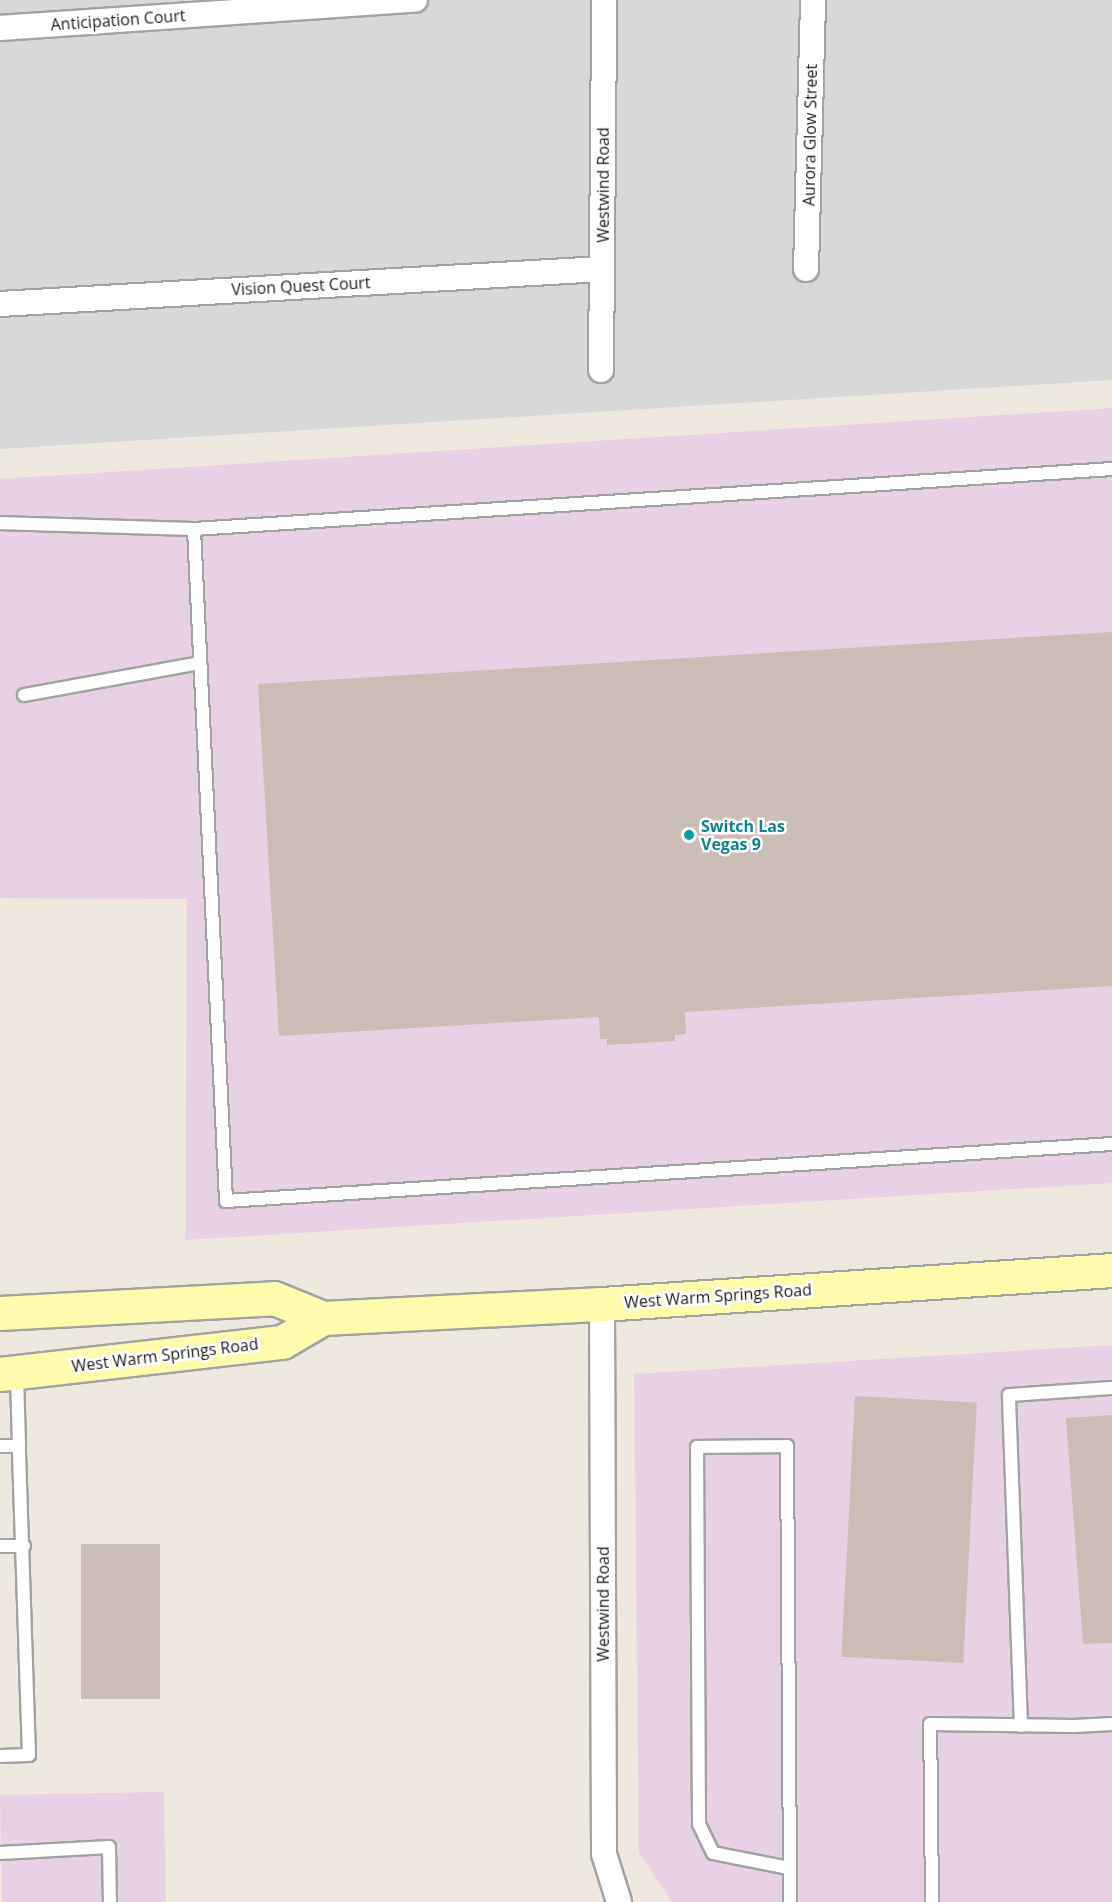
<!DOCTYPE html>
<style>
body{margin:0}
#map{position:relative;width:1112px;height:1902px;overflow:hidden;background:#eee8df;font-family:"Open Sans",sans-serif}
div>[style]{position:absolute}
.residential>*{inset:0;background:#d9d8d8}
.industrial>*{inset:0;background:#e8d1e5;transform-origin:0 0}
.building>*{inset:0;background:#cabdb6;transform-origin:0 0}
.roads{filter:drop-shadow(2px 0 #a2a2a2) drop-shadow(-2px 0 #a2a2a2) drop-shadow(0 2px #a2a2a2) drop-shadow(0 -2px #a2a2a2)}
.service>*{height:12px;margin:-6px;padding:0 6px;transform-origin:6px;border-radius:6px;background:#fff}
.minor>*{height:24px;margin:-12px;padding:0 12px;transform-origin:12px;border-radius:12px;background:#fff}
.secondary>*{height:33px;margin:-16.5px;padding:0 16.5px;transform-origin:16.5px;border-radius:16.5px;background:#fefbad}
.dots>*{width:16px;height:16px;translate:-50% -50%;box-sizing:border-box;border:3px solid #fff;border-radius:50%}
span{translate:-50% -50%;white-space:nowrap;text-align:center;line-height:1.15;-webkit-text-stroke:5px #fff;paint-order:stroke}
.street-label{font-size:16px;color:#1b1b1b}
.culture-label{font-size:16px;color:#0d838f;font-weight:700}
.left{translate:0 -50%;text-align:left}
</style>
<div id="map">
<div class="residential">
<i style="clip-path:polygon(0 0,1112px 0,1112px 380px,0 449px)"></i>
</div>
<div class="industrial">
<i style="clip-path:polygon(1112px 408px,1112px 1183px,185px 1240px,187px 899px,0 898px,0 479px)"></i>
<i style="clip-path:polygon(1112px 1345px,1112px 1902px,672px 1902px,639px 1853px,634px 1374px)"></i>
<i style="left:164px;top:1792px;width:110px;height:164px;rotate:89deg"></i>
</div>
<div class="building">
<i style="clip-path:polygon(1112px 632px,1112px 986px,685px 1012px,686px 1034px,675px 1035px,675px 1041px,607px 1045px,607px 1039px,600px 1039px,599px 1017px,279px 1036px,258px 684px)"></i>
<i style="left:855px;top:1396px;width:122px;height:261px;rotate:3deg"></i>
<i style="clip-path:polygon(1112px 1415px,1112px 1643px,1083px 1644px,1066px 1418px)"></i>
<i style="left:81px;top:1544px;width:79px;height:155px"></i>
</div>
<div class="roads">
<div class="service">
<i style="left:1112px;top:469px;width:920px;rotate:176.26deg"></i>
<i style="left:194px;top:529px;width:673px;rotate:87.27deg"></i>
<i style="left:226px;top:1201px;width:888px;rotate:-3.68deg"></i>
<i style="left:0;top:523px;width:194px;rotate:1.8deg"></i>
<i style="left:24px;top:695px;width:179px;rotate:-10.3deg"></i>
<i style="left:0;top:1446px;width:19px"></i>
<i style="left:19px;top:1446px;width:73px;rotate:-91.6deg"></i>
<i style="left:0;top:1546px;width:24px"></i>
<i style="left:1021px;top:1726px;width:331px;rotate:-92.1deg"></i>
<i style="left:1009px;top:1395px;width:103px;rotate:-3.9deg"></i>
<i style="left:0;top:1756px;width:29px;rotate:-2deg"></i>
<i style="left:29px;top:1755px;width:309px;rotate:-91.9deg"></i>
<i style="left:0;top:1853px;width:109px;rotate:-3.2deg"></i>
<i style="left:109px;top:1847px;width:55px;rotate:89deg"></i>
<i style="left:789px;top:1868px;width:77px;rotate:-168.8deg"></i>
<i style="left:713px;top:1853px;width:32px;rotate:-116deg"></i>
<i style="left:699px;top:1824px;width:377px;rotate:-90.3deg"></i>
<i style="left:697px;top:1447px;width:90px;rotate:-0.6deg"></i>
<i style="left:787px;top:1446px;width:456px;rotate:89.6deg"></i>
<i style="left:932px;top:1902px;width:178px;rotate:-90.6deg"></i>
<i style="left:930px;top:1724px;width:144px;rotate:0.8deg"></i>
<i style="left:1074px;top:1726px;width:38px;rotate:-3deg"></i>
</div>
<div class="minor">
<i style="left:0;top:28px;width:416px;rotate:-3.9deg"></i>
<i style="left:806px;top:269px;width:269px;rotate:-88.5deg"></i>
<i style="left:0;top:304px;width:603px;rotate:-3.33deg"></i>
<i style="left:601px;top:370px;width:370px;rotate:-89.5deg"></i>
<i style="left:602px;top:1304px;width:550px;rotate:89.79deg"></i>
<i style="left:604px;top:1854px;width:50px;rotate:72.6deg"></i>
</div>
<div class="secondary">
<i style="left:0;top:1313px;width:274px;rotate:-3.1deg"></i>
<i style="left:274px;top:1298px;width:53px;rotate:22.2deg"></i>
<i style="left:323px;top:1318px;width:279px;rotate:-2.9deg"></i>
<i style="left:602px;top:1304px;width:511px;rotate:-3.81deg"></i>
<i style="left:0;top:1374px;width:284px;rotate:-6.5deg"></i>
<i style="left:282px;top:1342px;width:48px;rotate:-30.3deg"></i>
</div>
</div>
<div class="dots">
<i style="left:689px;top:835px;background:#0f9aa8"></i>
</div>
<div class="street-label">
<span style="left:118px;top:20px;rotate:-4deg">Anticipation Court</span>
<span style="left:810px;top:135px;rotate:-89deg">Aurora Glow Street</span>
<span style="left:603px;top:185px;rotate:-90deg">Westwind Road</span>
<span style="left:301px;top:286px;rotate:-3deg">Vision Quest Court</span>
<span style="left:718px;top:1296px;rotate:-4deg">West Warm Springs Road</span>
<span style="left:165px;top:1355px;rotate:-7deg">West Warm Springs Road</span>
<span style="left:603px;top:1604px;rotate:-90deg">Westwind Road</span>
</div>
<div class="culture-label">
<span class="left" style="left:701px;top:835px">Switch Las<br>Vegas 9</span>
</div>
</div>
